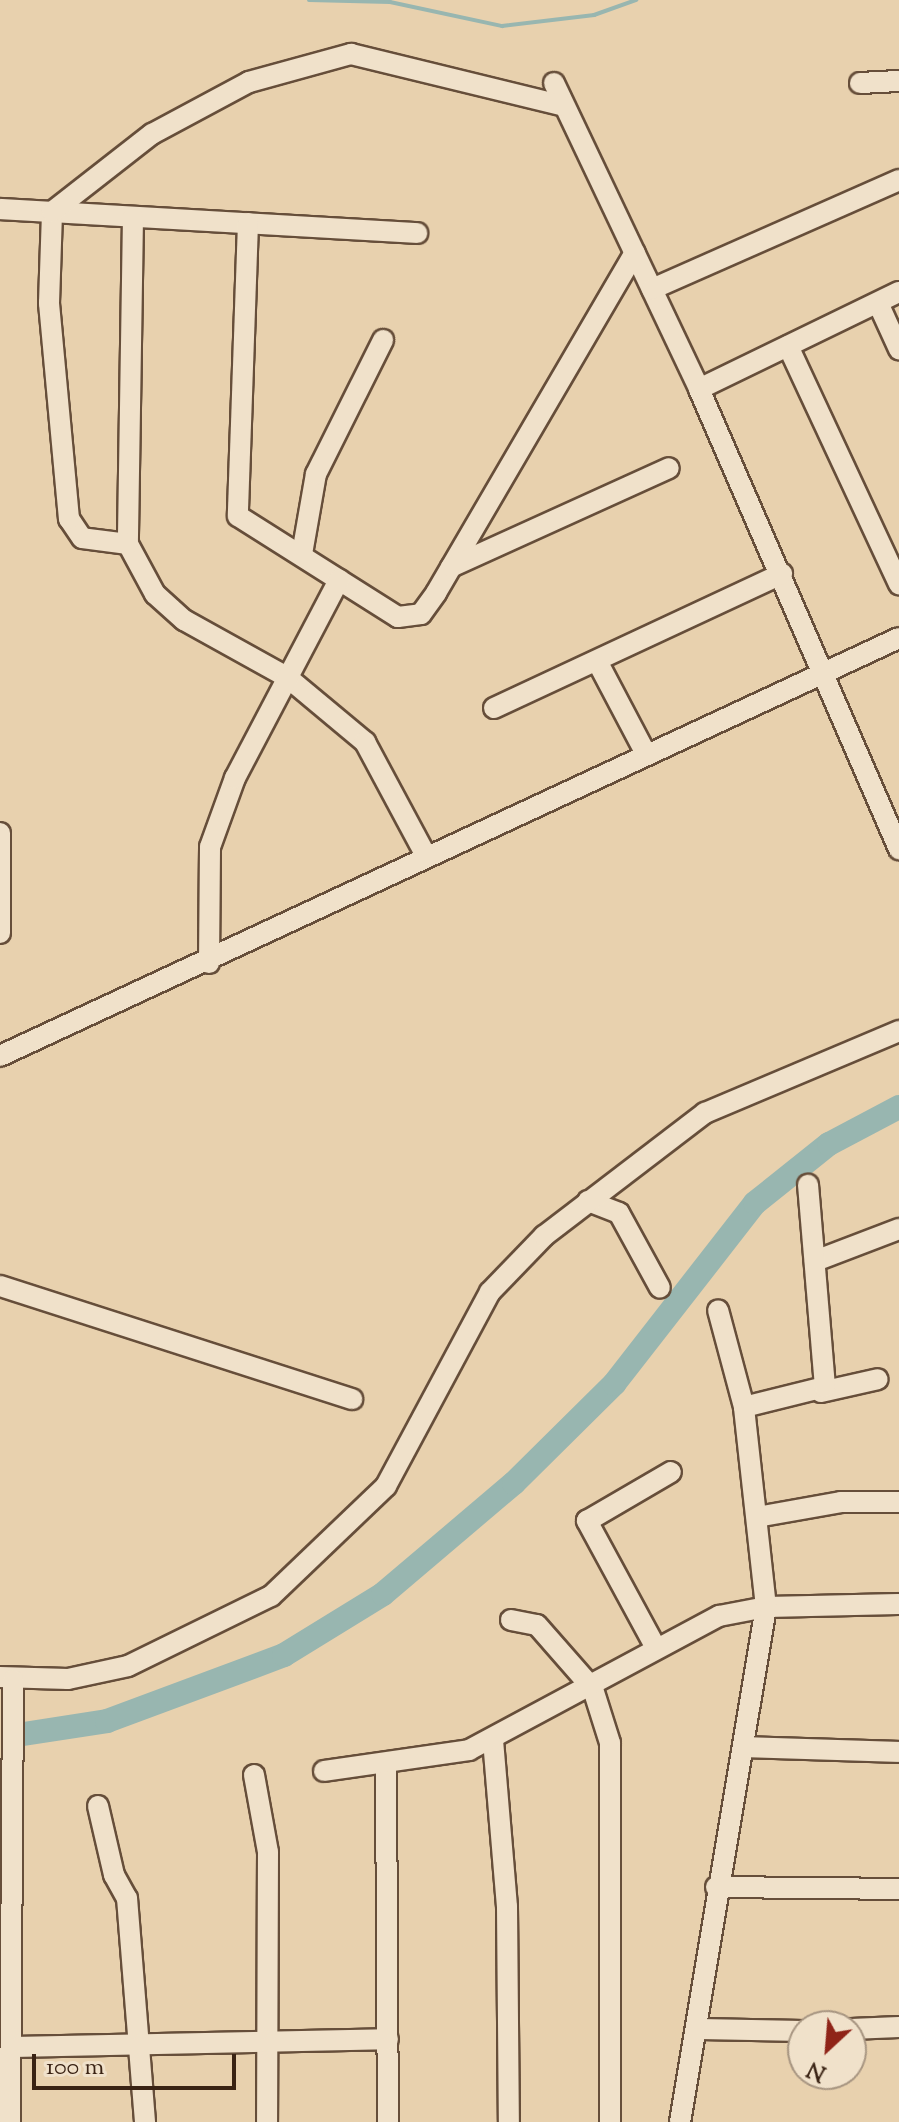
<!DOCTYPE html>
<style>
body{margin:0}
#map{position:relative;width:899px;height:2122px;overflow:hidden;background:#e8d1ae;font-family:"Sorts Mill Goudy",serif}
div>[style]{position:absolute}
.stream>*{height:4px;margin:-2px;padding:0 2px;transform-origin:2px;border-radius:2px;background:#98b6b0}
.river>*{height:24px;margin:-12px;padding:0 12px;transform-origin:12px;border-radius:12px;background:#98b6b0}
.roads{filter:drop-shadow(2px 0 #664e3a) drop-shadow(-2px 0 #664e3a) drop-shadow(0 2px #664e3a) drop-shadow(0 -2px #664e3a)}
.minor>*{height:20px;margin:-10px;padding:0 10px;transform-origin:10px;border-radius:10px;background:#f0e1ca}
span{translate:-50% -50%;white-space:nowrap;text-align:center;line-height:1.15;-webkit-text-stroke:6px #f0e1ca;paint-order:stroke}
.north{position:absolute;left:787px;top:2010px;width:80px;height:80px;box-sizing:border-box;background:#f0e1ca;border:2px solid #a79581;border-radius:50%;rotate:206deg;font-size:22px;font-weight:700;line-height:32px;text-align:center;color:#3a2314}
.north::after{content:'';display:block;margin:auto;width:28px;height:36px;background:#8f2418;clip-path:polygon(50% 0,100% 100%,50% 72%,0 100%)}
.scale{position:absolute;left:32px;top:2054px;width:204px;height:36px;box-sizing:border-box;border:4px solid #3a2314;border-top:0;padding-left:10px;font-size:24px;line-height:28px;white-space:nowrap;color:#3a2314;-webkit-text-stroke:6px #f0e1ca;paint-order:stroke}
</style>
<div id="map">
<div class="stream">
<i style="left:309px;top:0;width:81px;rotate:1.4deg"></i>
<i style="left:390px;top:2px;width:115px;rotate:12.1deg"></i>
<i style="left:502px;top:26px;width:93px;rotate:-6.8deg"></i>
<i style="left:594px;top:15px;width:45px;rotate:-19.7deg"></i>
</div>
<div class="river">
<i style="left:17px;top:1735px;width:91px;rotate:-8.8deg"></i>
<i style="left:107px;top:1721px;width:189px;rotate:-20.4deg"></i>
<i style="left:284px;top:1655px;width:116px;rotate:-31.6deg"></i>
<i style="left:383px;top:1594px;width:172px;rotate:-40.3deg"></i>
<i style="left:514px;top:1483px;width:141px;rotate:-44.7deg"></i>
<i style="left:614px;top:1384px;width:229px;rotate:-52.1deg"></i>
<i style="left:755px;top:1203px;width:95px;rotate:-38.6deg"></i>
<i style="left:829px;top:1144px;width:79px;rotate:-27.9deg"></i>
</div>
<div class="roads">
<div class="minor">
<i style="left:554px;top:83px;width:339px;rotate:64.6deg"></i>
<i style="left:699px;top:389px;width:502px;rotate:66.5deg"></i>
<i style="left:860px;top:83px;width:39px;rotate:-3deg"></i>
<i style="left:0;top:209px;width:418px;rotate:3.3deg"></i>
<i style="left:133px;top:217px;width:327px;rotate:90.9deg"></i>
<i style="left:128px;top:544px;width:57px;rotate:61.6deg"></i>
<i style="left:155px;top:594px;width:39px;rotate:42deg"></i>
<i style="left:184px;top:620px;width:118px;rotate:29deg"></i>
<i style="left:287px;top:677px;width:102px;rotate:39.8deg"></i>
<i style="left:365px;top:742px;width:129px;rotate:61.8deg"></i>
<i style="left:248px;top:223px;width:293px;rotate:92deg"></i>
<i style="left:238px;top:516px;width:189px;rotate:32.3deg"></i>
<i style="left:398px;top:617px;width:23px;rotate:-7deg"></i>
<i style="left:421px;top:614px;width:26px;rotate:-54deg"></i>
<i style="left:436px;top:593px;width:394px;rotate:-59.7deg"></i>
<i style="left:652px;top:289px;width:270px;rotate:-23.8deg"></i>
<i style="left:878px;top:303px;width:51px;rotate:65.5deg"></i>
<i style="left:788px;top:346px;width:263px;rotate:65deg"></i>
<i style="left:699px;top:389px;width:222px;rotate:-25.9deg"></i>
<i style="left:128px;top:544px;width:46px;rotate:-172.6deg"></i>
<i style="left:82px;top:538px;width:23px;rotate:-124deg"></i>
<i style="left:69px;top:519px;width:217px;rotate:-95.3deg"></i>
<i style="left:49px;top:303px;width:91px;rotate:-88.1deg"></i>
<i style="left:52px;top:212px;width:127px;rotate:-38deg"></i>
<i style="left:152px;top:134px;width:110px;rotate:-28.2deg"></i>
<i style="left:249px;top:82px;width:106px;rotate:-15.4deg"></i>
<i style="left:351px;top:54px;width:219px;rotate:13.7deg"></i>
<i style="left:302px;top:554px;width:81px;rotate:-80.1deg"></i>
<i style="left:316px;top:474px;width:150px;rotate:-63.4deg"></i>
<i style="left:451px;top:567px;width:239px;rotate:-24.4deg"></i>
<i style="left:597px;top:661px;width:105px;rotate:62.2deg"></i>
<i style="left:494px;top:708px;width:318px;rotate:-25deg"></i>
<i style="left:0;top:833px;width:100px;rotate:90deg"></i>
<i style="left:209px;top:963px;width:116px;rotate:-89.5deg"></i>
<i style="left:210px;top:847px;width:73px;rotate:-70.1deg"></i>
<i style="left:235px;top:778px;width:224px;rotate:-62.3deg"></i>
<i style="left:0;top:1056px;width:991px;rotate:-24.94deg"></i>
<i style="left:588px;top:1201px;width:33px;rotate:21deg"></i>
<i style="left:619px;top:1213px;width:85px;rotate:61.3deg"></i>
<i style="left:815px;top:1261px;width:90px;rotate:-20.9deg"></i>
<i style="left:0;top:1286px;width:370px;rotate:17.8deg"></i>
<i style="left:821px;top:1392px;width:58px;rotate:-12.8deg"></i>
<i style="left:744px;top:1407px;width:83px;rotate:-13.9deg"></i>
<i style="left:825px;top:1387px;width:203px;rotate:-94.8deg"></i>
<i style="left:757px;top:1517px;width:85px;rotate:-10.1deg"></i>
<i style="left:841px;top:1502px;width:58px"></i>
<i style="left:511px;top:1620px;width:26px;rotate:11deg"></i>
<i style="left:537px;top:1625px;width:85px;rotate:48.8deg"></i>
<i style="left:593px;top:1689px;width:57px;rotate:72.5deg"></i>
<i style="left:610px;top:1743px;width:379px;rotate:90deg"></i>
<i style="left:656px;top:1648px;width:145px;rotate:-118.5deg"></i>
<i style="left:587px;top:1521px;width:97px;rotate:-30.3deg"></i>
<i style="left:0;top:1677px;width:68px;rotate:1.7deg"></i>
<i style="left:68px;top:1679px;width:61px;rotate:-12.2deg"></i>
<i style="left:128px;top:1666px;width:159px;rotate:-26.1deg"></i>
<i style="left:271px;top:1596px;width:159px;rotate:-43.7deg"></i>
<i style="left:386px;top:1486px;width:220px;rotate:-61.8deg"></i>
<i style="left:490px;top:1292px;width:78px;rotate:-46deg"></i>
<i style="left:544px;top:1236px;width:203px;rotate:-37.4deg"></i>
<i style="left:705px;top:1113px;width:211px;rotate:-22.9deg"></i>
<i style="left:493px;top:1740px;width:168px;rotate:85.2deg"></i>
<i style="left:507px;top:1907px;width:215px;rotate:89.5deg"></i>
<i style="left:744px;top:1747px;width:155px;rotate:1.8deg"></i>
<i style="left:386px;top:1764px;width:358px;rotate:89.7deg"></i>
<i style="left:324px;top:1771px;width:147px;rotate:-8.2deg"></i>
<i style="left:469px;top:1750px;width:284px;rotate:-28.2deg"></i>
<i style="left:719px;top:1616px;width:48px;rotate:-10.8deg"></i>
<i style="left:766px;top:1607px;width:133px;rotate:-1.3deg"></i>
<i style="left:254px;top:1775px;width:78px;rotate:79.7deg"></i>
<i style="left:268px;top:1852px;width:270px;rotate:90.2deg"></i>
<i style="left:98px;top:1806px;width:71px;rotate:76.9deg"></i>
<i style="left:114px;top:1875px;width:26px;rotate:61deg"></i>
<i style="left:127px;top:1898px;width:225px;rotate:85.4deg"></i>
<i style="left:716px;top:1887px;width:183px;rotate:0.6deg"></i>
<i style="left:700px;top:2029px;width:103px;rotate:1.1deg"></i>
<i style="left:851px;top:2029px;width:48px;rotate:-2.4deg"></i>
<i style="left:11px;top:2047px;width:377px;rotate:-1.2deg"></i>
<i style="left:10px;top:2122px;width:442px;rotate:-89.6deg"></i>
<i style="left:680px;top:2122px;width:522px;rotate:-80.52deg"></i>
<i style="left:766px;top:1607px;width:201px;rotate:-96.3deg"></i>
<i style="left:744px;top:1407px;width:100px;rotate:-105deg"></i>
</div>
</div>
<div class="north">N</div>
<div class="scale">100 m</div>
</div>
